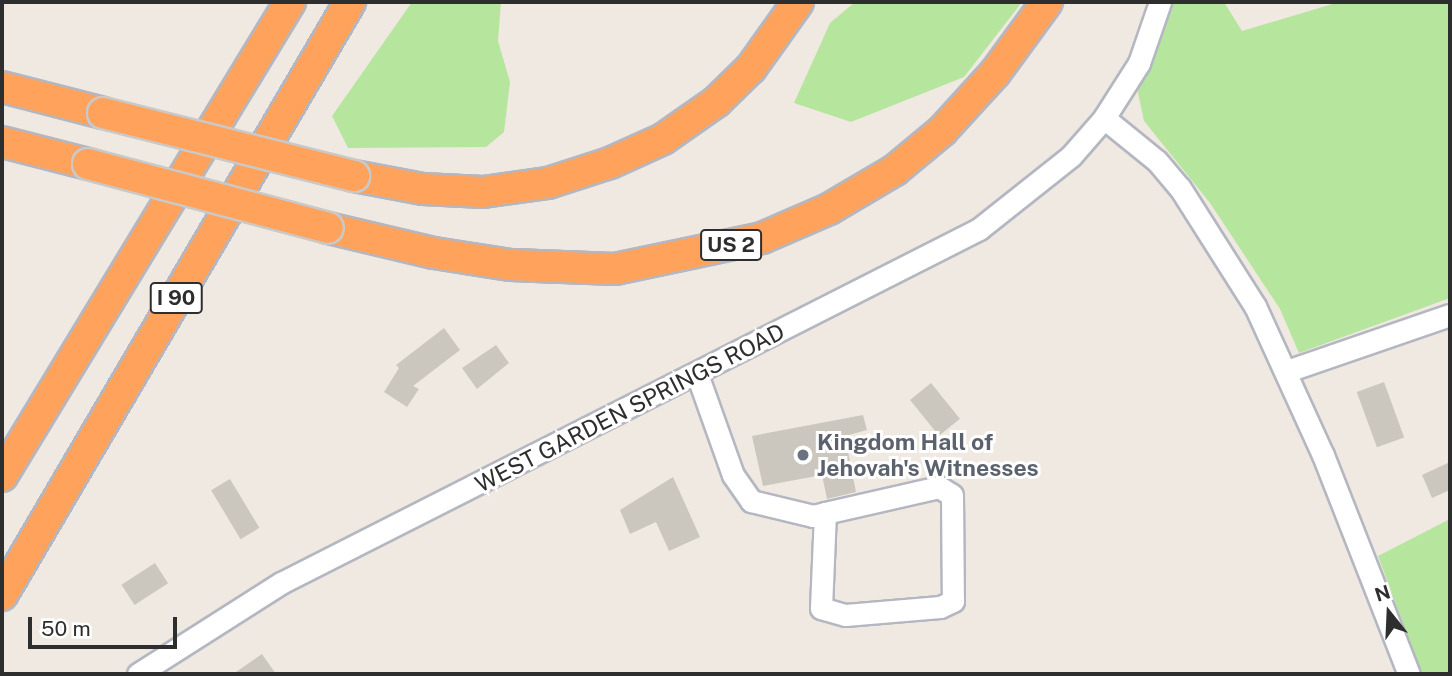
<!DOCTYPE html>
<style>
body{margin:0}
#map{position:relative;width:1452px;height:676px;overflow:hidden;background:#efe9e1;font-family:"Public Sans",sans-serif}
div>[style]{position:absolute}
.green>*{inset:0;background:#b6e59e}
.building>*{inset:0;background:#cbc7bf;transform-origin:0 0}
.roads{filter:drop-shadow(2px 0 #b4b7c1) drop-shadow(-2px 0 #b4b7c1) drop-shadow(0 2px #b4b7c1) drop-shadow(0 -2px #b4b7c1)}
.minor>*{height:21px;margin:-10.5px;padding:0 10.5px;transform-origin:10.5px;border-radius:10.5px;background:#fff}
.highway>*{height:30px;margin:-15px;padding:0 15px;transform-origin:15px;border-radius:15px;background:#ffa35c}
.bridges{filter:drop-shadow(2px 0 #c9c9c9) drop-shadow(-2px 0 #c9c9c9) drop-shadow(0 2px #c9c9c9) drop-shadow(0 -2px #c9c9c9)}
.highway-bridge>*{height:30px;margin:-15px;padding:0 15px;transform-origin:15px;border-radius:15px;background:#ffa35c}
.dots>*{width:19px;height:19px;translate:-50% -50%;box-sizing:border-box;border:4px solid #fff;border-radius:50%}
span{translate:-50% -50%;white-space:nowrap;text-align:center;line-height:1.15;-webkit-text-stroke:6px #fff;paint-order:stroke}
.shield-label span{padding:2px 5px;background:#fff;border:2px solid;border-radius:5px;-webkit-text-stroke-width:0}
.shield-label{font-size:21px;color:#2e2e2e;font-weight:700}
.street-label{font-size:23px;color:#2e2e2e}
.worship-label{font-size:23px;color:#5b616d;font-weight:700}
.left{translate:0 -50%;text-align:left}
.frame{position:absolute;inset:0;border:4px solid #2e2e2e;pointer-events:none}
.north{position:absolute;left:1354px;top:578px;width:70px;height:70px;-webkit-text-stroke:5px #fff;paint-order:stroke;rotate:342deg;font-size:19px;font-weight:700;line-height:28px;text-align:center;color:#2e2e2e}
.north::after{content:'';display:block;margin:auto;width:24px;height:32px;background:#2e2e2e;clip-path:polygon(50% 0,100% 100%,50% 72%,0 100%)}
.scale{position:absolute;left:28px;top:617px;width:149px;height:32px;box-sizing:border-box;border:4px solid #2e2e2e;border-top:0;padding-left:9px;font-size:21px;line-height:24px;white-space:nowrap;color:#2e2e2e;-webkit-text-stroke:5px #fff;paint-order:stroke}
</style>
<div id="map">
<div class="green">
<i style="clip-path:polygon(412px 2px,501px 2px,498px 41px,510px 82px,504px 132px,486px 147px,348px 148px,332px 116px)"></i>
<i style="clip-path:polygon(855px 2px,1022px 2px,964px 77px,851px 122px,794px 103px,830px 23px)"></i>
<i style="clip-path:polygon(1160px 2px,1224px 2px,1242px 31px,1339px 2px,1450px 2px,1450px 298px,1299px 353px,1280px 309px,1210px 203px,1144px 121px,1137px 88px)"></i>
<i style="clip-path:polygon(1450px 519px,1450px 674px,1422px 674px,1378px 556px)"></i>
</div>
<div class="building">
<i style="clip-path:polygon(444px 328px,460px 350px,413px 386px,419px 389px,407px 407px,384px 392px,399px 368px,396px 365px)"></i>
<i style="clip-path:polygon(496px 345px,509px 363px,477px 389px,462px 368px)"></i>
<i style="left:1384px;top:382px;width:59px;height:29px;rotate:70deg"></i>
<i style="left:931px;top:383px;width:46px;height:27px;rotate:51deg"></i>
<i style="clip-path:polygon(863px 415px,867px 430px,845px 436px,856px 492px,827px 499px,822px 475px,763px 486px,752px 436px)"></i>
<i style="clip-path:polygon(1450px 462px,1450px 490px,1432px 498px,1422px 475px)"></i>
<i style="clip-path:polygon(673px 477px,700px 537px,669px 551px,656px 522px,630px 534px,620px 510px)"></i>
<i style="left:230px;top:479px;width:57px;height:22px;rotate:59deg"></i>
<i style="left:155px;top:563px;width:24px;height:40px;rotate:57deg"></i>
<i style="clip-path:polygon(262px 654px,276px 674px,233px 674px)"></i>
</div>
<div class="roads">
<div class="minor">
<i style="left:1104px;top:118px;width:68px;rotate:39.1deg"></i>
<i style="left:1157px;top:161px;width:35px;rotate:50deg"></i>
<i style="left:1180px;top:188px;width:140px;rotate:57.6deg"></i>
<i style="left:1255px;top:306px;width:164px;rotate:65.5deg"></i>
<i style="left:1323px;top:455px;width:235px;rotate:68.6deg"></i>
<i style="left:1287px;top:371px;width:172px;rotate:-19deg"></i>
<i style="left:697px;top:374px;width:107px;rotate:70.4deg"></i>
<i style="left:733px;top:475px;width:32px;rotate:55deg"></i>
<i style="left:751px;top:501px;width:64px;rotate:13.6deg"></i>
<i style="left:813px;top:516px;width:12px;rotate:-14deg"></i>
<i style="left:825px;top:513px;width:117px;rotate:-12.8deg"></i>
<i style="left:939px;top:487px;width:15px;rotate:32deg"></i>
<i style="left:952px;top:495px;width:106px;rotate:89.5deg"></i>
<i style="left:953px;top:601px;width:14px;rotate:155deg"></i>
<i style="left:940px;top:607px;width:95px;rotate:175.2deg"></i>
<i style="left:845px;top:615px;width:25px;rotate:-164deg"></i>
<i style="left:821px;top:608px;width:95px;rotate:-87.6deg"></i>
<i style="left:138px;top:674px;width:169px;rotate:-32.5deg"></i>
<i style="left:281px;top:583px;width:783px;rotate:-26.89deg"></i>
<i style="left:979px;top:229px;width:117px;rotate:-38.4deg"></i>
<i style="left:1071px;top:156px;width:50px;rotate:-49deg"></i>
<i style="left:1104px;top:118px;width:65px;rotate:-57.5deg"></i>
<i style="left:1139px;top:63px;width:65px;rotate:-71deg"></i>
</div>
<div class="highway">
<i style="left:2px;top:87px;width:104px;rotate:14.4deg"></i>
<i style="left:2px;top:142px;width:89px;rotate:14.3deg"></i>
<i style="left:354px;top:176px;width:70px;rotate:10.7deg"></i>
<i style="left:423px;top:189px;width:60px;rotate:2.9deg"></i>
<i style="left:483px;top:192px;width:66px;rotate:-7.9deg"></i>
<i style="left:548px;top:183px;width:65px;rotate:-17.9deg"></i>
<i style="left:610px;top:163px;width:58px;rotate:-24.4deg"></i>
<i style="left:663px;top:139px;width:65px;rotate:-34.9deg"></i>
<i style="left:716px;top:102px;width:49px;rotate:-44.2deg"></i>
<i style="left:751px;top:68px;width:81px;rotate:-54.5deg"></i>
<i style="left:328px;top:228px;width:109px;rotate:13.3deg"></i>
<i style="left:434px;top:253px;width:78px;rotate:8.9deg"></i>
<i style="left:511px;top:265px;width:104px;rotate:2.2deg"></i>
<i style="left:615px;top:269px;width:150px;rotate:-11.9deg"></i>
<i style="left:762px;top:238px;width:73px;rotate:-23.4deg"></i>
<i style="left:829px;top:209px;width:77px;rotate:-30.6deg"></i>
<i style="left:895px;top:170px;width:61px;rotate:-39.7deg"></i>
<i style="left:942px;top:131px;width:79px;rotate:-47.6deg"></i>
<i style="left:995px;top:73px;width:88px;rotate:-53.8deg"></i>
<i style="left:2px;top:476px;width:555px;rotate:-58.72deg"></i>
<i style="left:2px;top:595px;width:688px;rotate:-59.59deg"></i>
</div>
</div>
<div class="bridges">
<div class="highway-bridge">
<i style="left:103px;top:113px;width:259px;rotate:14.1deg"></i>
<i style="left:88px;top:164px;width:248px;rotate:14.9deg"></i>
</div>
</div>
<div class="dots">
<i style="left:803px;top:455px;background:#6b7280"></i>
</div>
<div class="shield-label">
<span style="left:731px;top:245px">US 2</span>
<span style="left:176px;top:298px">I 90</span>
</div>
<div class="street-label">
<span style="left:630px;top:408px;rotate:-27deg">WEST GARDEN SPRINGS ROAD</span>
</div>
<div class="worship-label">
<span class="left" style="left:817px;top:455px">Kingdom Hall of<br>Jehovah's Witnesses</span>
</div>
<div class="frame"></div>
<div class="north">N</div>
<div class="scale">50 m</div>
</div>
